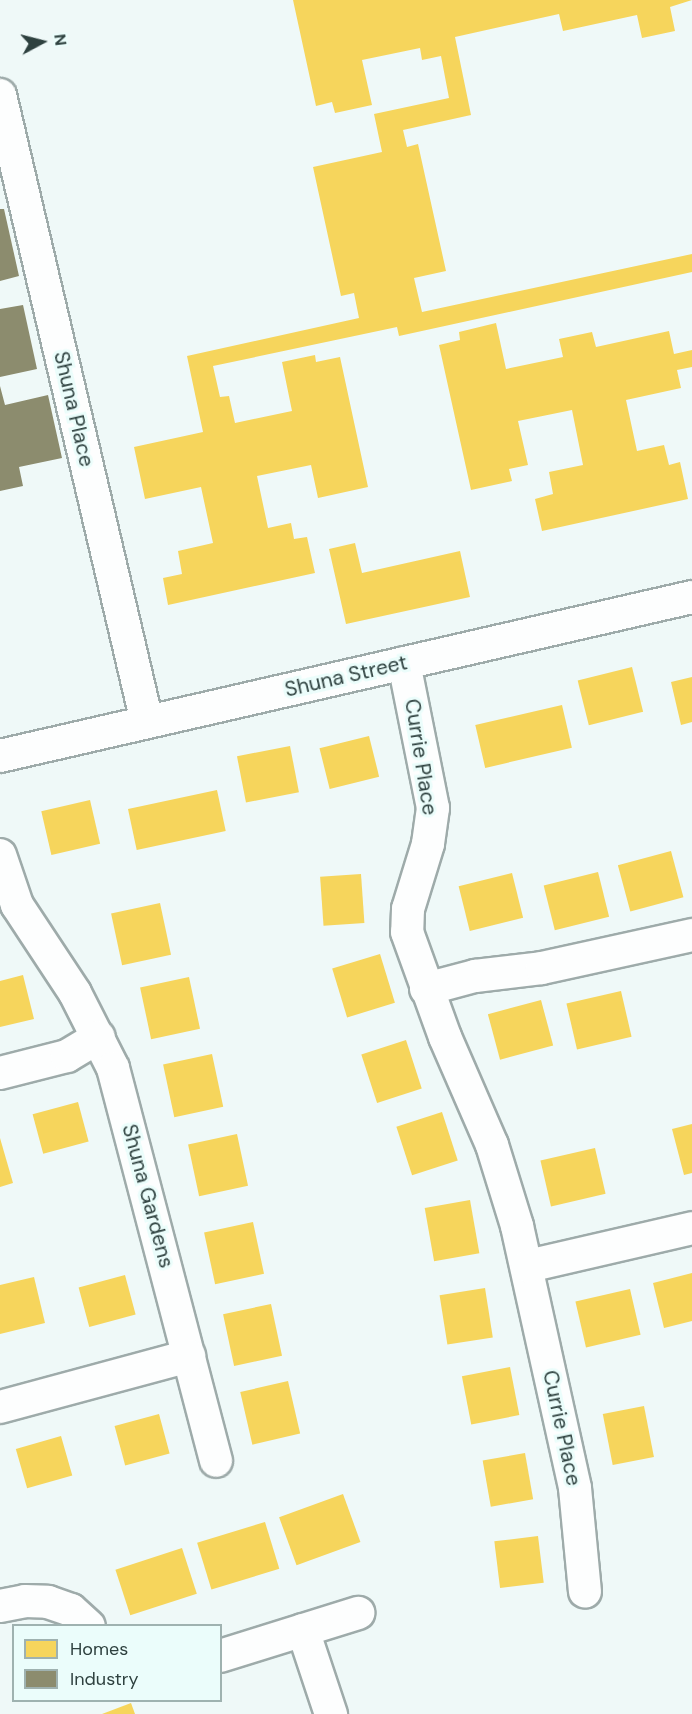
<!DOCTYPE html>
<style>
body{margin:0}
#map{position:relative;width:692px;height:1714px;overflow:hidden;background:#eff9f8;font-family:"DM Sans",sans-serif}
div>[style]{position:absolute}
.homes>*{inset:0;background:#f6d55c;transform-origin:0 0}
.industry>*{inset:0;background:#8c8c6e}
.roads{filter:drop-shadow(2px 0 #9eabaa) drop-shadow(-2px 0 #9eabaa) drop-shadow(0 2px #9eabaa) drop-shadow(0 -2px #9eabaa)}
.minor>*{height:32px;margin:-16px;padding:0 16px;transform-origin:16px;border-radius:16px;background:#fdfefe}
span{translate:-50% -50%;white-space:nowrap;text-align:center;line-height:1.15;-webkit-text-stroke:6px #ebfdfb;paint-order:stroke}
.street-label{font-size:21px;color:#2e413f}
.legend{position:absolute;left:12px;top:1624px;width:210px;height:78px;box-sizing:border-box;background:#ebfdfb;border:2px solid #9fb2b0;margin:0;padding:8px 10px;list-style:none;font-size:18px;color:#2e413f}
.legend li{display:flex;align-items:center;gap:12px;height:30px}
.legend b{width:30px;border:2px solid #9fb2b0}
.north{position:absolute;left:12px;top:12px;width:60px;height:60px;-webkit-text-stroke:4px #ebfdfb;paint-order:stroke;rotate:83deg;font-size:16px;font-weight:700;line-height:24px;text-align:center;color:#2e413f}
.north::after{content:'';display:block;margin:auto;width:21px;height:27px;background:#2e413f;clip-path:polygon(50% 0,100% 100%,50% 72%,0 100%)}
</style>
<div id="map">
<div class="homes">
<i style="clip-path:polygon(293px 0,692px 0,670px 7px,675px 31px,642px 38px,637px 15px,563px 31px,559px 14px,455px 37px,471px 115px,403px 130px,407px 147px,418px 144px,446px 271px,414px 278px,422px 312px,692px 254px,692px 272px,399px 336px,397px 327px,213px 366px,220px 397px,229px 396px,235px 423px,292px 411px,282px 362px,315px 355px,316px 362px,340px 357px,368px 487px,318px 498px,311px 465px,257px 476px,268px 528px,291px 523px,294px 539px,307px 537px,315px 573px,168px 605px,163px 578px,182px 574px,178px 551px,213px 543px,201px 487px,145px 499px,134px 447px,203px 432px,187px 356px,359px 318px,354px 293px,341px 296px,313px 167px,382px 152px,374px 114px,449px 98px,441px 56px,422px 60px,420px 48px,362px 60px,372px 105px,335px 113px,332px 102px,316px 106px)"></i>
<i style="clip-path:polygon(496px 323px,506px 369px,563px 357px,559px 339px,592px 332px,596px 347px,669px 331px,674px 354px,692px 350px,692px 367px,677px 370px,681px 388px,626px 400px,637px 451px,664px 445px,669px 465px,680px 462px,688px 499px,542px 531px,535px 499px,553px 494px,549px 472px,583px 465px,572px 410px,518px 421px,528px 465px,509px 469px,512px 481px,471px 490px,439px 345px,460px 340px,459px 332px)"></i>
<i style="clip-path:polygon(355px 543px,362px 573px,460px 551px,470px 597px,346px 624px,329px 549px)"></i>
<i style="left:632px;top:667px;width:46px;height:56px;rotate:76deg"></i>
<i style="clip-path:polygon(692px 677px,692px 722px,681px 725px,671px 682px)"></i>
<i style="left:562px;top:705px;width:44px;height:89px;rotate:77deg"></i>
<i style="left:369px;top:736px;width:42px;height:51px;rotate:76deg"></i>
<i style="left:290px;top:746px;width:47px;height:54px;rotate:79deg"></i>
<i style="left:217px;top:790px;width:42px;height:91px;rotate:78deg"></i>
<i style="left:90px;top:800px;width:45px;height:50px;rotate:77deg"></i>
<i style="left:671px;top:851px;width:48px;height:55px;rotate:75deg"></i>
<i style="left:598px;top:872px;width:46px;height:56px;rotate:76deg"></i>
<i style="left:512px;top:873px;width:46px;height:55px;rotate:76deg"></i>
<i style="left:361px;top:874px;width:49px;height:41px;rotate:86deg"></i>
<i style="left:160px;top:903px;width:53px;height:50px;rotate:78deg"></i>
<i style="left:380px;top:954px;width:51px;height:50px;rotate:73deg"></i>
<i style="clip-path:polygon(23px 975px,34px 1019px,0 1027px,0 981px)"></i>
<i style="left:189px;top:977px;width:53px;height:50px;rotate:78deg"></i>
<i style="left:621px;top:991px;width:47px;height:56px;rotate:77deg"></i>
<i style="left:541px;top:1000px;width:47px;height:55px;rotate:75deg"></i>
<i style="left:406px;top:1040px;width:51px;height:47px;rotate:72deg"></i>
<i style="left:212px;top:1054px;width:54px;height:50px;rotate:78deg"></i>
<i style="left:78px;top:1102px;width:41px;height:47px;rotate:75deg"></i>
<i style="left:442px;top:1112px;width:51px;height:48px;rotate:72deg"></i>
<i style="clip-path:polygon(692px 1124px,692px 1173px,684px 1175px,672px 1129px)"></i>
<i style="left:237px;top:1134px;width:53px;height:50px;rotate:78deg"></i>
<i style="clip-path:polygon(0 1138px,13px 1183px,0 1187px)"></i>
<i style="left:595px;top:1148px;width:47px;height:56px;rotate:77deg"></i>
<i style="left:470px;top:1200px;width:54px;height:46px;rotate:80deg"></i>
<i style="left:253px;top:1222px;width:53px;height:50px;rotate:78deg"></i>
<i style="clip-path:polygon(692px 1273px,692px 1321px,664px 1328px,653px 1283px)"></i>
<i style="left:125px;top:1275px;width:41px;height:48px;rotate:75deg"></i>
<i style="clip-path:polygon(34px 1277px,45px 1323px,0 1334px,0 1285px)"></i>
<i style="left:485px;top:1288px;width:50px;height:46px;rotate:81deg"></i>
<i style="left:630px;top:1289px;width:47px;height:56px;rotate:77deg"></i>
<i style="left:271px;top:1304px;width:53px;height:49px;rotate:78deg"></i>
<i style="left:510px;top:1367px;width:49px;height:49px;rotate:79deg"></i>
<i style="left:288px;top:1381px;width:54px;height:49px;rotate:77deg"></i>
<i style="left:644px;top:1406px;width:52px;height:42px;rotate:79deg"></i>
<i style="left:159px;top:1414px;width:41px;height:46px;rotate:75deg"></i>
<i style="left:61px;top:1436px;width:41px;height:47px;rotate:74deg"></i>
<i style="left:525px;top:1453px;width:47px;height:43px;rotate:80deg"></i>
<i style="left:343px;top:1494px;width:51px;height:68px;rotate:70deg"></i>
<i style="left:265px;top:1522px;width:49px;height:71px;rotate:73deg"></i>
<i style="left:538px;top:1536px;width:47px;height:44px;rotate:83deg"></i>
<i style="left:182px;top:1548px;width:48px;height:70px;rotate:72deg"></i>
<i style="clip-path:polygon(131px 1703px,135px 1714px,102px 1714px)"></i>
</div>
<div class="industry">
<i style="clip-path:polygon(0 209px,4px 209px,19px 276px,0 281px)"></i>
<i style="clip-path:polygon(23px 305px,37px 369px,0 377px,0 309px)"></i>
<i style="clip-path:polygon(0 386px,5px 405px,48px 395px,62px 458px,19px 467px,23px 486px,0 491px)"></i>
</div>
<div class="roads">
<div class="minor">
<i style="left:0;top:95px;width:644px;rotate:76.81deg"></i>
<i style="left:404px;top:663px;width:148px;rotate:78.7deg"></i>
<i style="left:433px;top:808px;width:36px;rotate:98deg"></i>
<i style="left:428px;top:844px;width:68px;rotate:107.1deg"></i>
<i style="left:408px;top:909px;width:23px;rotate:92deg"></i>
<i style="left:407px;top:932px;width:112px;rotate:70.1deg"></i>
<i style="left:445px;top:1037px;width:118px;rotate:66.5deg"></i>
<i style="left:492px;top:1145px;width:85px;rotate:72.8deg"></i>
<i style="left:517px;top:1226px;width:268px;rotate:77.5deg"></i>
<i style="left:575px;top:1488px;width:104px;rotate:84.5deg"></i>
<i style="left:0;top:756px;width:710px;rotate:-12.94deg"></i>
<i style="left:0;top:855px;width:53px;rotate:71.2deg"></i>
<i style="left:17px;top:905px;width:105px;rotate:56.6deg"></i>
<i style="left:75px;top:993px;width:84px;rotate:63.1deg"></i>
<i style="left:113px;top:1068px;width:406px;rotate:75.3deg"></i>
<i style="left:426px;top:989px;width:51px;rotate:-14.9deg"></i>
<i style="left:475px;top:976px;width:67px;rotate:-6.8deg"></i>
<i style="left:542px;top:968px;width:154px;rotate:-12.4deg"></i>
<i style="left:0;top:1073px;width:69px;rotate:-14.2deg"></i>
<i style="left:67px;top:1056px;width:37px;rotate:-31deg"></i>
<i style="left:528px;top:1266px;width:168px;rotate:-13deg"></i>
<i style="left:0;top:1407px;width:196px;rotate:-15.1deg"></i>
<i style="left:0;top:1606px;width:25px;rotate:-11deg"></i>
<i style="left:25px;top:1601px;width:23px;rotate:2deg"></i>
<i style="left:48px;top:1602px;width:24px;rotate:19deg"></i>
<i style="left:71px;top:1610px;width:24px;rotate:42deg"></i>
<i style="left:303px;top:1630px;width:89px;rotate:71.6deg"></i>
<i style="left:220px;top:1656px;width:145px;rotate:-17.3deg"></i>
</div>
</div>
<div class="street-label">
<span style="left:74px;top:409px;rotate:77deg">Shuna Place</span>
<span style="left:346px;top:676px;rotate:-13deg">Shuna Street</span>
<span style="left:421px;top:757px;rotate:81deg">Currie Place</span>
<span style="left:148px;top:1196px;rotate:75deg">Shuna Gardens</span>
<span style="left:562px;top:1428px;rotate:78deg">Currie Place</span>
</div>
<ul class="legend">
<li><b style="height:16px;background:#f6d55c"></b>Homes</li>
<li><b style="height:16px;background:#8c8c6e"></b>Industry</li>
</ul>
<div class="north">N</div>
</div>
